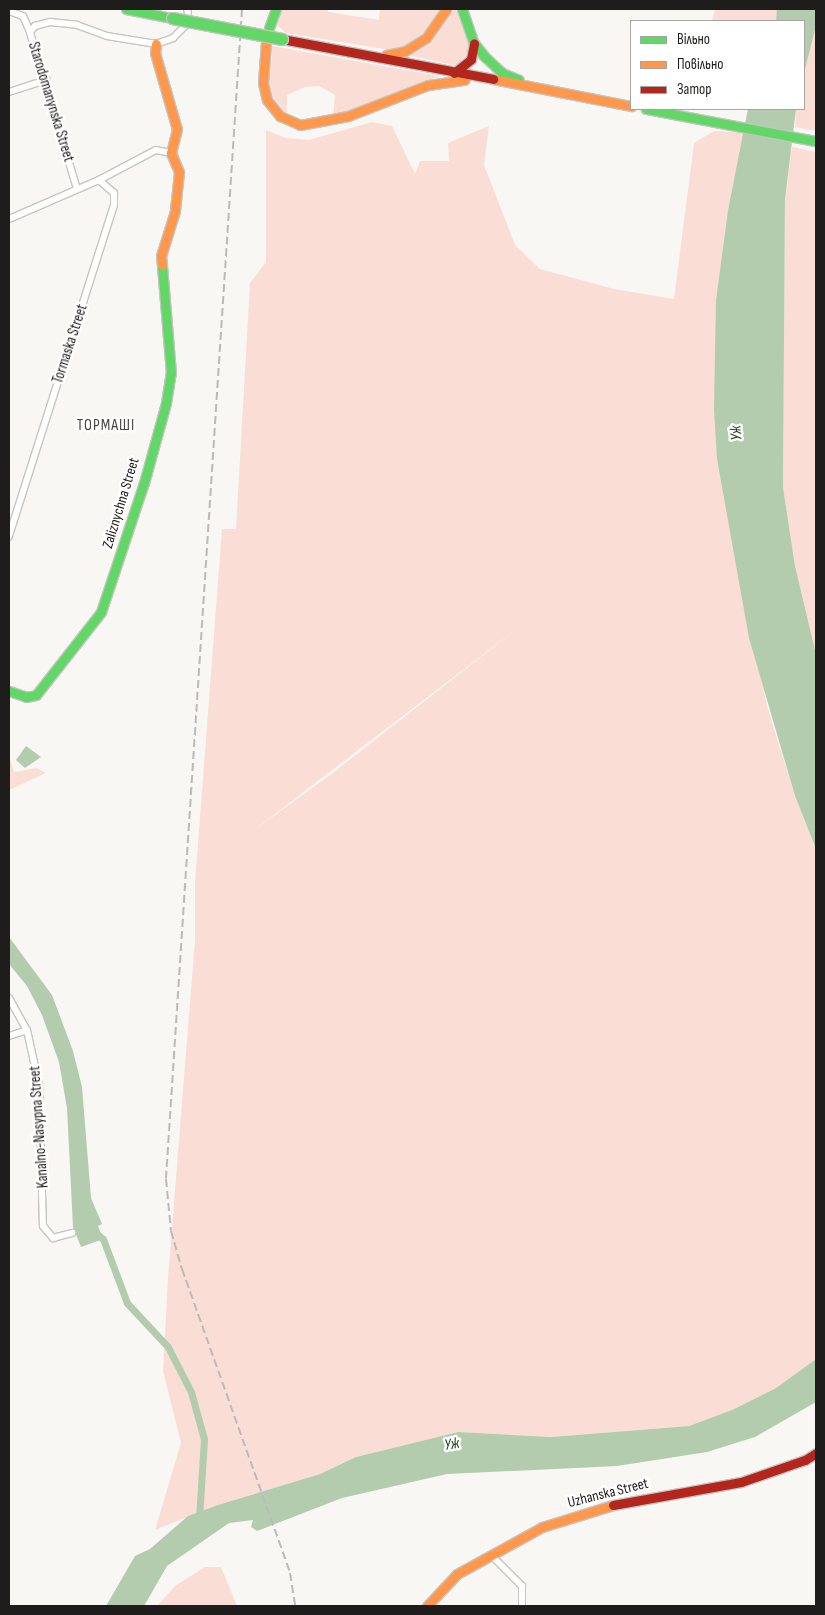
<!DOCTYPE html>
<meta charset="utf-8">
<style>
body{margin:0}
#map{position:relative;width:825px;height:1615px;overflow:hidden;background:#f8f7f4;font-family:"Sofia Sans Condensed",sans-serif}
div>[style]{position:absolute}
.green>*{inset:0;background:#faded5}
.water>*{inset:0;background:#b2ccad}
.canal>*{height:7px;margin:-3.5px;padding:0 3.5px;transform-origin:3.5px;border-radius:3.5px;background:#b2ccad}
.roads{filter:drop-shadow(1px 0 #c5c5c2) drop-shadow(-1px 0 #c5c5c2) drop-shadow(0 1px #c5c5c2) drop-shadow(0 -1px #c5c5c2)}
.street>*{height:6px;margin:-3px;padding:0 3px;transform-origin:3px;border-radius:3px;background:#fefefd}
.fast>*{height:9px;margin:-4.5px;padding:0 4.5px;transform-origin:4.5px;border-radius:4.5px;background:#63d668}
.slow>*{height:9px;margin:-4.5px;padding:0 4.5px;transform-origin:4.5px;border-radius:4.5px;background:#ff974d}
.jam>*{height:9px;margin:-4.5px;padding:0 4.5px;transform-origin:4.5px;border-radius:4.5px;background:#b3261e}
.rail>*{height:2px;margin-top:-1px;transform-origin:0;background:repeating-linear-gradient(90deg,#bbbab9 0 8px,transparent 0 12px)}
.bridges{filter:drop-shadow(1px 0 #c5c5c2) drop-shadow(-1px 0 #c5c5c2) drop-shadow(0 1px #c5c5c2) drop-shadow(0 -1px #c5c5c2)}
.fast-bridge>*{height:11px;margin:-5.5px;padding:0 5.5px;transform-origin:5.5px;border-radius:5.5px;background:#63d668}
span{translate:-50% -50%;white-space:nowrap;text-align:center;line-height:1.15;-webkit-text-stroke:5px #fff;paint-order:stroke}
.street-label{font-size:15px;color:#1e1d1b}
.neighbourhood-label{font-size:16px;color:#474541;letter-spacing:1px}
.water-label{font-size:16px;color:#194c10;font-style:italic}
.frame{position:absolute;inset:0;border:10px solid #1e1d1b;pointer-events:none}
.legend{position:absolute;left:630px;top:20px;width:175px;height:90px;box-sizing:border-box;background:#fff;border:1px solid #a5a5a4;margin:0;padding:6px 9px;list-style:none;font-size:15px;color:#1e1d1b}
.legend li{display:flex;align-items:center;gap:10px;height:25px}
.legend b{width:25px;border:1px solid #a5a5a4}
</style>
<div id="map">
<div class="green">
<i style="clip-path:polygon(282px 9px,326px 9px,329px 12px,379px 20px,380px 9px,442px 9px,414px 44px,390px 50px,286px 33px,277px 25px)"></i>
<i style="clip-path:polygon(447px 9px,458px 9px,469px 40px,468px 53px,457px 66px,407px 55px)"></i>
<i style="clip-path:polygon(715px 9px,777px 9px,777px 19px,776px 21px,712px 21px)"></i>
<i style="clip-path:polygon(816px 26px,816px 131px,795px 127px,796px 109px,804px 109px,804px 73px)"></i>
<i style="clip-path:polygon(272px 46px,439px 76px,333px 117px,335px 95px,319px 86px,305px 87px,287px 95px,287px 115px,269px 91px)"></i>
<i style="clip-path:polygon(evenodd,372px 122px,392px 126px,415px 174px,420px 161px,449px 161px,448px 143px,489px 126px,484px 165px,515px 245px,540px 269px,614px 289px,674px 299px,694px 143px,714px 131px,744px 133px,728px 210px,716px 300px,717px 459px,767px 706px,795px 796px,816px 849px,816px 1359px,776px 1388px,732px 1410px,689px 1426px,551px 1437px,458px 1432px,356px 1457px,320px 1474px,218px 1505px,155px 1530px,181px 1443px,163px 1371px,168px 1278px,195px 940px,195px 883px,222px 529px,236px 529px,250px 283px,266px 262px,266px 130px,286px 138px,309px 140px,372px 122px,523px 624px,330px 775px,250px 833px,523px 624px)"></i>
<i style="clip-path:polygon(792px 147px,816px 152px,816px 654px,795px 566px,783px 487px,785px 199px)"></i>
<i style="clip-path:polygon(9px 755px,14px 772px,37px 768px,46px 773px,9px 790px)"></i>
<i style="clip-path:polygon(205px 1567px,221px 1567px,237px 1606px,157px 1606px,175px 1586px)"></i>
</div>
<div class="water">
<i style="clip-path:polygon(777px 9px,816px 9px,816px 26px,804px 73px,804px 21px,776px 21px)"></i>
<i style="clip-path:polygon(748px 109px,796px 109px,785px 199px,783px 487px,795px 566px,816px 654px,816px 849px,795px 796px,749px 638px,717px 459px,714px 409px,716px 300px,728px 210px)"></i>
<i style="clip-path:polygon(26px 746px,41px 757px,25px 768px,16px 760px)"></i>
<i style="clip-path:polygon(9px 937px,52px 995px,73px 1051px,82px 1087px,91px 1198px,102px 1224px,98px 1226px,103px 1239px,81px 1247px,73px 1227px,67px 1108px,59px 1062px,42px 1015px,27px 986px,9px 964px)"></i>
<i style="clip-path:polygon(816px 1359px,816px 1402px,755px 1437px,707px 1452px,617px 1466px,447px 1474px,342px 1498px,257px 1531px,251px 1527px,253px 1520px,229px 1523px,167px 1566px,144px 1606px,106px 1606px,135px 1556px,150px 1549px,188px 1516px,218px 1505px,320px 1474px,356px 1457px,458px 1432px,551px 1437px,689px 1426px,732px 1410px,776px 1388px)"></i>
</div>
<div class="canal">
<i style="left:96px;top:1233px;width:9px;rotate:41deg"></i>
<i style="left:103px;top:1239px;width:68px;rotate:69.4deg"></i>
<i style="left:127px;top:1303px;width:60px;rotate:47deg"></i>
<i style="left:168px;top:1347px;width:51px;rotate:62.9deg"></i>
<i style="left:191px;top:1392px;width:49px;rotate:74.5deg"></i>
<i style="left:204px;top:1439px;width:80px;rotate:93.6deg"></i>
</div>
<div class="roads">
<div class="street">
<i style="left:187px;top:9px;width:4px;rotate:76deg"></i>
<i style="left:9px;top:11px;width:15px;rotate:20deg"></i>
<i style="left:23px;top:16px;width:17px;rotate:66deg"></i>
<i style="left:9px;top:92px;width:40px;rotate:-18deg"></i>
<i style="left:99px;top:180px;width:64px;rotate:-27.8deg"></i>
<i style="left:156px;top:150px;width:15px;rotate:11deg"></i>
<i style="left:77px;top:189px;width:164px;rotate:-106.7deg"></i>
<i style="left:30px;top:32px;width:8px;rotate:-50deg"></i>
<i style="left:35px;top:26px;width:16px;rotate:-15deg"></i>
<i style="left:50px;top:22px;width:27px;rotate:6deg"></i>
<i style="left:77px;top:25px;width:32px;rotate:20deg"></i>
<i style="left:107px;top:36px;width:50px;rotate:9.3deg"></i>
<i style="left:156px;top:44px;width:18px;rotate:-19deg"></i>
<i style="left:173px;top:38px;width:17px;rotate:-45deg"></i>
<i style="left:9px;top:219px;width:98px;rotate:-23.4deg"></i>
<i style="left:99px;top:180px;width:20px;rotate:41deg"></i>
<i style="left:114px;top:193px;width:12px;rotate:90deg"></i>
<i style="left:114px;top:205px;width:348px;rotate:107.6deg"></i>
<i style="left:9px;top:998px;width:37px;rotate:61deg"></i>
<i style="left:27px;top:1030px;width:56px;rotate:77.7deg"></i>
<i style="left:39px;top:1085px;width:141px;rotate:88.4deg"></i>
<i style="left:43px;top:1226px;width:16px;rotate:50deg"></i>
<i style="left:53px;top:1238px;width:20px;rotate:-15deg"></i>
<i style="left:9px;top:1036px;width:19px;rotate:-18deg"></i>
<i style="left:491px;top:1555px;width:44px;rotate:45deg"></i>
<i style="left:522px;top:1586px;width:20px;rotate:90deg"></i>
</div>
<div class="fast">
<i style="left:126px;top:9px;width:47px;rotate:11.1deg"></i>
<i style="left:462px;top:9px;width:36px;rotate:71deg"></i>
<i style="left:474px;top:43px;width:16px;rotate:52deg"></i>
<i style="left:484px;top:56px;width:25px;rotate:43deg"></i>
<i style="left:502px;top:73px;width:18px;rotate:22deg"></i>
<i style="left:269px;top:28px;width:20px;rotate:-70deg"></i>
<i style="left:646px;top:109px;width:173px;rotate:10.7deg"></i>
<i style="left:9px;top:691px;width:18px;rotate:19deg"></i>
<i style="left:26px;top:697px;width:10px;rotate:-11deg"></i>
<i style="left:36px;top:695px;width:105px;rotate:-51.9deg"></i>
<i style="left:101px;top:612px;width:136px;rotate:-71.6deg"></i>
<i style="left:144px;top:483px;width:83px;rotate:-74.6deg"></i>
<i style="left:166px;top:403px;width:30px;rotate:-81deg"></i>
<i style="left:171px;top:373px;width:108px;rotate:-94.8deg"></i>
</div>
<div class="slow">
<i style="left:266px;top:42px;width:41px;rotate:94.2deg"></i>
<i style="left:263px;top:83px;width:17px;rotate:77deg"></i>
<i style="left:267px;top:100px;width:21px;rotate:51deg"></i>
<i style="left:280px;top:116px;width:22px;rotate:24deg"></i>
<i style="left:300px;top:125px;width:49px;rotate:-10.6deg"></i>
<i style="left:348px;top:116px;width:86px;rotate:-21.2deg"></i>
<i style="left:428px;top:85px;width:37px;rotate:-8deg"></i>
<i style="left:156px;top:44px;width:9px;rotate:96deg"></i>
<i style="left:155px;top:53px;width:79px;rotate:73.9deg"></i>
<i style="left:177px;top:129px;width:25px;rotate:104deg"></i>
<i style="left:171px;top:153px;width:21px;rotate:67deg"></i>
<i style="left:179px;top:172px;width:39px;rotate:96deg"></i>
<i style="left:175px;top:211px;width:47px;rotate:107.3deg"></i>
<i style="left:161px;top:256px;width:9px;rotate:84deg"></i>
<i style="left:386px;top:55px;width:19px;rotate:-12deg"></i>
<i style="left:405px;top:51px;width:25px;rotate:-32deg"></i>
<i style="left:426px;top:38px;width:35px;rotate:-55deg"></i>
<i style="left:493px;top:79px;width:141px;rotate:11.1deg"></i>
<i style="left:427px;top:1606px;width:44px;rotate:-46.8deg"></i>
<i style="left:457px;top:1574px;width:97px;rotate:-28.9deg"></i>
<i style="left:542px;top:1527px;width:74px;rotate:-17.2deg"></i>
</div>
<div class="jam">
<i style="left:282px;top:39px;width:215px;rotate:10.7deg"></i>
<i style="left:454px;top:73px;width:22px;rotate:-39deg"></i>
<i style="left:471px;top:59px;width:16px;rotate:-79deg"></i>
<i style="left:613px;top:1505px;width:130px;rotate:-10.2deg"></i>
<i style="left:741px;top:1482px;width:68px;rotate:-19deg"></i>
<i style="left:805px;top:1460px;width:13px;rotate:-32deg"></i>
</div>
</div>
<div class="rail">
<i style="left:242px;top:9px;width:1172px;rotate:93.72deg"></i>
<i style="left:166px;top:1179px;width:52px;rotate:84.5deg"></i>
<i style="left:171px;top:1231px;width:40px;rotate:74deg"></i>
<i style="left:182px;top:1269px;width:323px;rotate:70.4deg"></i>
<i style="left:290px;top:1573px;width:33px;rotate:81deg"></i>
</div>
<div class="bridges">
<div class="fast-bridge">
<i style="left:172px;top:18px;width:112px;rotate:10.8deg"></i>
</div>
</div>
<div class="street-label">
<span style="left:51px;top:102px;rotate:73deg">Starodomanynska Street</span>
<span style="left:70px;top:344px;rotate:-72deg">Tormaska Street</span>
<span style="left:121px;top:503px;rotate:-73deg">Zaliznychna Street</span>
<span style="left:39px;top:1127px;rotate:-94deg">Kanalno-Nasypna Street</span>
<span style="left:608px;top:1493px;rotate:-14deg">Uzhanska Street</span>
</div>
<div class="neighbourhood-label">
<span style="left:106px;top:426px">ТОРМАШІ</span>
</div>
<div class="water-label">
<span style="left:737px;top:433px;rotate:-95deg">Уж</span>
<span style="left:452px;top:1445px;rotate:-9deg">Уж</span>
</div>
<div class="frame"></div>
<ul class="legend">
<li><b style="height:6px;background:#63d668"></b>Вільно</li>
<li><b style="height:6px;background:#ff974d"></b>Повільно</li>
<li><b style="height:6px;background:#b3261e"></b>Затор</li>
</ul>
</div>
